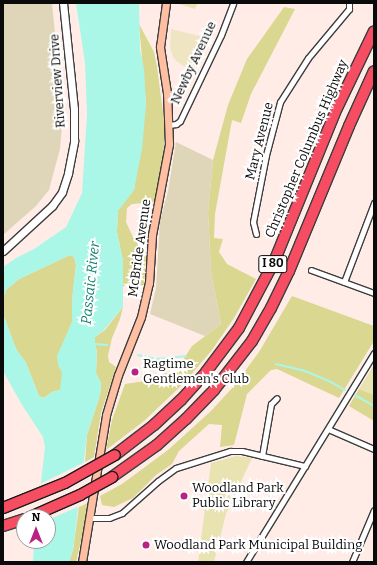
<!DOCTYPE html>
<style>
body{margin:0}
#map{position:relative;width:377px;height:565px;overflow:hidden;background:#ffece7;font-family:Bitter,serif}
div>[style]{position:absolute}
.green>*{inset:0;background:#e8e3b1}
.forest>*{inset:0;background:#d9d790}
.cemetery>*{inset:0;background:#dfd6ba}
.pitch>*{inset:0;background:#f0e5c3}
.water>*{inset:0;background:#abf7e7}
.pier>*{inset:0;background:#ffece7}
.stream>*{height:1.5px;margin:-0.75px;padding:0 0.75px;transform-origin:0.75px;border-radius:0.75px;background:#abf7e7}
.roads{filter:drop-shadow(1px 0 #3d3d3d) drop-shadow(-1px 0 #3d3d3d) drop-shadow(0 1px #3d3d3d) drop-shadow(0 -1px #3d3d3d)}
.minor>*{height:5px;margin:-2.5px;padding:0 2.5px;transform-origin:2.5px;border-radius:2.5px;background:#fff}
.tertiary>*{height:7px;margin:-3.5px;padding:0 3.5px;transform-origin:3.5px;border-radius:3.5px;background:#fff}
.secondary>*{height:7px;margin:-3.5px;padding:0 3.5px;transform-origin:3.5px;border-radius:3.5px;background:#ffbfa2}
.motorway>*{height:10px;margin:-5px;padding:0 5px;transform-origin:5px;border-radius:5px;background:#f64d62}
.bridges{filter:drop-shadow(1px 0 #1b1b1b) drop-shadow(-1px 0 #1b1b1b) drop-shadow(0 1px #1b1b1b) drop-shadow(0 -1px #1b1b1b)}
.motorway-bridge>*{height:10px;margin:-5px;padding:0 5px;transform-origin:5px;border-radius:5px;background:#f64d62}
.dots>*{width:11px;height:11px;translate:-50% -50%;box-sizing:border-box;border:2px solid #fff;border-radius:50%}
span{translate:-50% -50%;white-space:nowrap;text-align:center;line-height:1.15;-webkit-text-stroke:4px #fff;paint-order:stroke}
.shield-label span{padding:1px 3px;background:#fff;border:1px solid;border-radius:3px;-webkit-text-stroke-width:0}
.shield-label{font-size:12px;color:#0a0a0a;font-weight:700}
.street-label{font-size:13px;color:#0a0a0a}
.poi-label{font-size:13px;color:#0a0a0a}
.left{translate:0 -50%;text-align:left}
.water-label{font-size:14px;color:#137f70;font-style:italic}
.frame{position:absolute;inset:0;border:4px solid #0a0a0a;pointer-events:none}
.north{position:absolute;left:16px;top:509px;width:40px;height:40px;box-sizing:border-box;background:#fff;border:1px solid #9d9d9d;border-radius:50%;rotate:0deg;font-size:11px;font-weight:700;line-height:16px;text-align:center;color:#0a0a0a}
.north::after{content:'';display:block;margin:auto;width:14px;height:18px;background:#ba2281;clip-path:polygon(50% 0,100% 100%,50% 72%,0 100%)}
</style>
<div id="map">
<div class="green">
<i style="clip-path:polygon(176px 3px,198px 3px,195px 9px)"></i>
<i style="clip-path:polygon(374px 365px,374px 395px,359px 389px)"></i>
<i style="clip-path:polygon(236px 456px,252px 458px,226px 514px,214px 562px,198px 562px,211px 463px)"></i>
</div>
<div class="forest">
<i style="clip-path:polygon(284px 7px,295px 9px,251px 94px,241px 123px,232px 120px,215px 214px,214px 238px,223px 239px,219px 252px,227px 264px,256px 279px,234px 318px,212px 350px,184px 383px,144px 421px,106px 450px,112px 420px,125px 384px,145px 381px,177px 369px,192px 346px,221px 324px,211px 272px,208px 212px,213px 160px,228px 105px,247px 59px)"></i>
<i style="clip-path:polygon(139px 24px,154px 52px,157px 67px,165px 128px,163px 160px,155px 202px,132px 204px,127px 208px,126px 222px,133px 237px,146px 257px,144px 285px,123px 286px,123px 261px,117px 232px,118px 210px,134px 190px,146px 104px)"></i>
<i style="clip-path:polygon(70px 255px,74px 257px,76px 265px,72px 300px,72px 322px,66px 337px,58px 364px,62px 372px,62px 386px,60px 390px,52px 392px,44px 398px,39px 396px,26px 363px,16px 349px,3px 314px,3px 299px,6px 290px,19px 279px)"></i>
<i style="clip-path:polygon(292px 296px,374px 326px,374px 341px,339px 398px,277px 369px,271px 370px,247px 394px,234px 445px,220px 447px,222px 425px,209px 424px,179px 451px,172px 464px,156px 475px,133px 498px,114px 507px,102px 505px,100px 496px,122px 484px,168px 450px,211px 411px,234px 386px,259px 352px)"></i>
<i style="clip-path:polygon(123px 307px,120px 319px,112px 338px,108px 356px,109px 362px,116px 367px,101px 413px,94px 457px,85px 462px,87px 435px,100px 395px,101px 383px,96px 373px,97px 352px,95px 344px,95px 337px,105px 330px)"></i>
<i style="clip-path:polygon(359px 389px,374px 395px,374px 421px,349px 406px)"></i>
<i style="clip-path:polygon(88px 503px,84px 528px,76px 562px,69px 562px,73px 550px,79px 507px)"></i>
</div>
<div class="cemetery">
<i style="clip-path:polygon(3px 3px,52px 3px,63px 115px,60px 149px,49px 190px,36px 206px,3px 235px)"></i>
<i style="clip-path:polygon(176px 142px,213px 160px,208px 212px,211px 272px,221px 324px,205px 336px,150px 314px,156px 288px,160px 221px,168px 191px)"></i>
</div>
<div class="pitch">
<i style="clip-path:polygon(171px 29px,208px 38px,209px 40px,195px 73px,183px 66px,174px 59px,170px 48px)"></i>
</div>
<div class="water">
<i style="clip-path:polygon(76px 3px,139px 3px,140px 50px,144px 69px,146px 104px,142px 149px,134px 190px,118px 211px,117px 232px,123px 261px,123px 307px,104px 330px,95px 337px,95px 344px,97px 352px,96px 373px,101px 383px,100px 395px,87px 435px,73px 550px,69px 562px,33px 562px,34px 541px,48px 541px,48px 517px,37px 517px,45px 447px,43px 437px,22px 405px,3px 371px,3px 314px,16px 349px,26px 363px,39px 396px,44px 398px,52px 392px,60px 390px,62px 372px,58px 364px,57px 356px,72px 322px,72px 300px,76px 265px,74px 257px,70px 255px,19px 279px,6px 290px,3px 299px,3px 267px,16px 258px,34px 249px,66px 227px,82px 193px,87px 114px,85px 63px)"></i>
</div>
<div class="pier">
<i style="clip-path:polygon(87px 461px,82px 505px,48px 520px,48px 517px,35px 517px,38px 485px)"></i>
</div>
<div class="stream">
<i style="left:95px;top:344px;width:12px;rotate:5deg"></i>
<i style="left:138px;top:355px;width:19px;rotate:12deg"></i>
<i style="left:157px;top:359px;width:29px;rotate:-6deg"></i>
<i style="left:276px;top:364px;width:28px;rotate:13deg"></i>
<i style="left:303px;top:370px;width:30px;rotate:23deg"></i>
<i style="left:331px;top:382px;width:16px;rotate:30deg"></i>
<i style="left:355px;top:395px;width:22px;rotate:30deg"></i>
</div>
<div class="roads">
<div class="minor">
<i style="left:169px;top:125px;width:7px;rotate:-8deg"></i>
<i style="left:176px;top:124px;width:5px;rotate:-37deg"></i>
<i style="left:180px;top:121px;width:95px;rotate:-64.5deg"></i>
<i style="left:221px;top:35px;width:34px;rotate:-69deg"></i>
<i style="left:256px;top:234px;width:12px;rotate:-104deg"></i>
<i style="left:253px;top:222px;width:68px;rotate:-79deg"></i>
<i style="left:266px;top:155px;width:55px;rotate:-75.2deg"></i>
<i style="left:280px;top:102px;width:52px;rotate:-57.5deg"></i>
<i style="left:308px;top:58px;width:64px;rotate:-50.1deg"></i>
<i style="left:349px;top:9px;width:6px;rotate:-90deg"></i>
<i style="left:311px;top:270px;width:67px;rotate:20.1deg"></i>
<i style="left:344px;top:282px;width:85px;rotate:-69.2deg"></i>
<i style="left:328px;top:429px;width:50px;rotate:23.5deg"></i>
<i style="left:262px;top:456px;width:53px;rotate:-80.2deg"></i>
<i style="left:271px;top:404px;width:8px;rotate:-45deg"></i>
<i style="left:89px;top:518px;width:20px"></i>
<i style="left:109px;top:518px;width:14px;rotate:-21deg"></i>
<i style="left:122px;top:513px;width:48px;rotate:-41.6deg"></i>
<i style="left:158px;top:481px;width:22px;rotate:-36deg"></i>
<i style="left:176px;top:468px;width:57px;rotate:-17.5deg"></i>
<i style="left:230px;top:451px;width:12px"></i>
<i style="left:242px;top:451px;width:65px;rotate:13.4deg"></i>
<i style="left:246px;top:562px;width:245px;rotate:-58.5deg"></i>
<i style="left:352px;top:562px;width:56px;rotate:-67.1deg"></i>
</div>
<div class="tertiary">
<i style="left:3px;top:251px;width:67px;rotate:-42.6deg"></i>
<i style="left:52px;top:206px;width:17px;rotate:-54deg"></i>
<i style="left:62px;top:192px;width:20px;rotate:-72deg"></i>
<i style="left:68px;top:173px;width:33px;rotate:-79deg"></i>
<i style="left:74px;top:141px;width:32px;rotate:-90deg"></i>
<i style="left:74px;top:109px;width:107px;rotate:-95.9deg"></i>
</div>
<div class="secondary">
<i style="left:82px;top:562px;width:149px;rotate:-80.7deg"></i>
<i style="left:106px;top:415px;width:42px;rotate:-73.3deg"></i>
<i style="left:118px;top:375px;width:62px;rotate:-68.4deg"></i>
<i style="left:141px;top:317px;width:35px;rotate:-77deg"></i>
<i style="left:149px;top:283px;width:48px;rotate:-86.4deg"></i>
<i style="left:152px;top:235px;width:93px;rotate:-79.4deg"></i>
<i style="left:169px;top:144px;width:51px;rotate:-92.2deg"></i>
<i style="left:167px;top:93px;width:47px;rotate:-98.7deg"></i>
<i style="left:160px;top:47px;width:44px;rotate:-82.2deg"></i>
</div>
<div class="motorway">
<i style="left:115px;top:455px;width:49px;rotate:-37.6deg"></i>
<i style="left:154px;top:425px;width:37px;rotate:-43deg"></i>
<i style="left:181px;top:400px;width:38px;rotate:-48deg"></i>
<i style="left:206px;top:372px;width:55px;rotate:-53.1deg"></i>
<i style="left:239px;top:328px;width:75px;rotate:-62.1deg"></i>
<i style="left:274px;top:262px;width:166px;rotate:-67.8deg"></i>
<i style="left:337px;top:108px;width:85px;rotate:-64.3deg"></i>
<i style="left:112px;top:477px;width:55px;rotate:-35.4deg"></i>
<i style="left:157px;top:445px;width:39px;rotate:-42deg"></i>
<i style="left:186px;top:419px;width:40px;rotate:-46deg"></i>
<i style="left:214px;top:390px;width:62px;rotate:-52.2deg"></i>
<i style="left:252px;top:341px;width:38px;rotate:-60deg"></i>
<i style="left:271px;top:308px;width:41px;rotate:-64.1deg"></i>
<i style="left:289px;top:271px;width:157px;rotate:-67.5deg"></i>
<i style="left:349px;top:126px;width:60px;rotate:-65.6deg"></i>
<i style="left:3px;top:526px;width:22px;rotate:-18deg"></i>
</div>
</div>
<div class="bridges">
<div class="motorway-bridge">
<i style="left:3px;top:508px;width:67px;rotate:-22deg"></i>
<i style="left:65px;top:483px;width:57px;rotate:-29.2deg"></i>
<i style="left:30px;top:517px;width:55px;rotate:-23.7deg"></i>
<i style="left:80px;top:495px;width:37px;rotate:-29deg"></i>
</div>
</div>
<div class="dots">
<i style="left:135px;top:372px;background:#ba2281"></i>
<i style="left:184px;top:496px;background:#ba2281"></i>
<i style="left:146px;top:545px;background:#ba2281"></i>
</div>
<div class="shield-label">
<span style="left:273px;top:264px">I 80</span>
</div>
<div class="street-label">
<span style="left:194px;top:63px;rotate:-65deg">Newby Avenue</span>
<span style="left:58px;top:81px;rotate:-94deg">Riverview Drive</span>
<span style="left:260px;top:141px;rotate:-76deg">Mary Avenue</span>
<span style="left:307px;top:149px;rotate:-67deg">Christopher Columbus Highway</span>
<span style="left:140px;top:248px;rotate:-82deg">McBride Avenue</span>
</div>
<div class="poi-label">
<span class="left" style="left:143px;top:372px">Ragtime<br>Gentlemen's Club</span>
<span class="left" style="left:192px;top:496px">Woodland Park<br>Public Library</span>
<span class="left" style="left:154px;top:545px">Woodland Park Municipal Building</span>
</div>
<div class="water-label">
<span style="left:91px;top:283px;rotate:-84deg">Passaic River</span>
</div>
<div class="frame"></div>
<div class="north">N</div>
</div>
